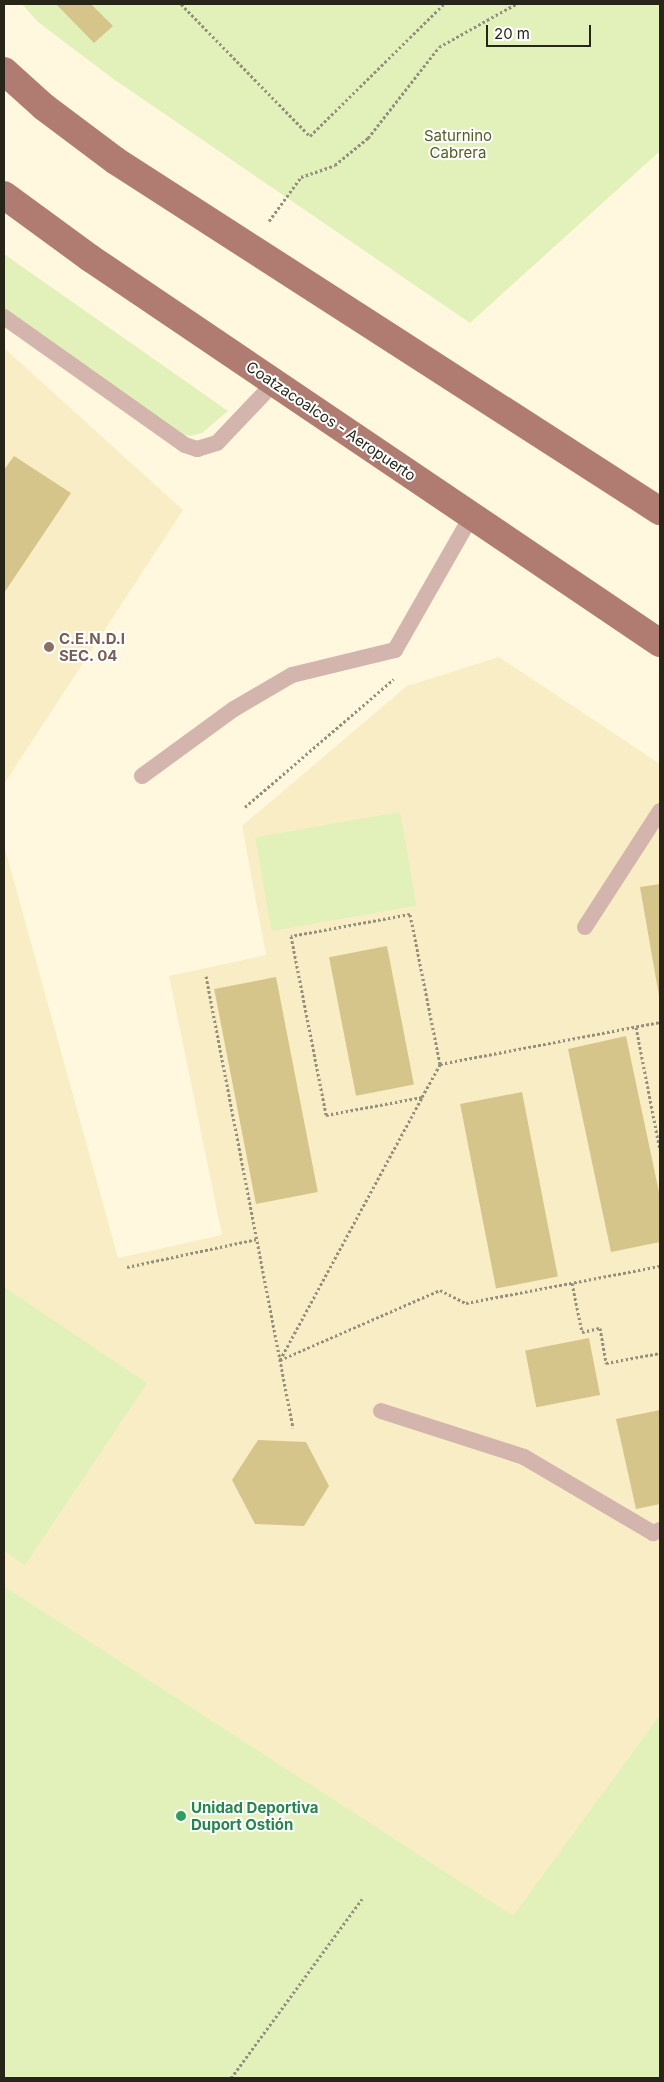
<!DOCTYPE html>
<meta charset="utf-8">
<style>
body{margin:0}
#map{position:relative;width:664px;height:2082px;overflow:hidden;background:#fff8de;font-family:Inter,sans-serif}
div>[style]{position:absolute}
.built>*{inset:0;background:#f8edc5}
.green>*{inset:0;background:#e2f0ba;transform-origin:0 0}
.building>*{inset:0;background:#d6c58a;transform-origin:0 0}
.path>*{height:3px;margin-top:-1.5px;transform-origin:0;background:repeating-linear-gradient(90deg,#95907d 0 2.5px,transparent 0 5px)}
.lane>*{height:16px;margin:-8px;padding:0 8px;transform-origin:8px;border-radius:8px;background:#d3b5ae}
.primary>*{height:28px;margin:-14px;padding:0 14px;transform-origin:14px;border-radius:14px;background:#b07c71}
.dots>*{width:14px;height:14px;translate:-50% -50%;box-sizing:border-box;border:2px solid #fff;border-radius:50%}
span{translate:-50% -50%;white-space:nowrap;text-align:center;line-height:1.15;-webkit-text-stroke:4px #fff;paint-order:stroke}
.park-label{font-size:15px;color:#515e1f}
.street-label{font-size:15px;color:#272418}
.education-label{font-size:15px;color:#785e54;font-weight:700}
.left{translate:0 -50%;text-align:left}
.leisure-label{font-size:15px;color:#27864d;font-weight:700}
.frame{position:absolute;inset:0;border:5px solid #272418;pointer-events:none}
.scale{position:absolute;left:486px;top:25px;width:105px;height:22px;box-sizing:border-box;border:2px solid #272418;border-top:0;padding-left:6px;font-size:15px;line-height:18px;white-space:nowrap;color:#272418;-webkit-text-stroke:4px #fff;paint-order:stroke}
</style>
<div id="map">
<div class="built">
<i style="clip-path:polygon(4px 348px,183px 510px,4px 784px)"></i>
<i style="clip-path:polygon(499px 657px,660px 764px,660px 1715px,513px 1917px,4px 1586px,4px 845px,118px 1258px,222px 1235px,169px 976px,266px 955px,242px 826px,407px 686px)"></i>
</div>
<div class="green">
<i style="clip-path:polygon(22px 4px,660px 4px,660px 151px,470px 323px,112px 78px,38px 22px)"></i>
<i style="clip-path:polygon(4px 254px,228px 411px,202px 433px,190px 436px,176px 433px,4px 309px)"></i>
<i style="left:400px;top:812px;width:95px;height:147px;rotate:80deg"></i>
<i style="clip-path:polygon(4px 1287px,147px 1383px,25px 1565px,4px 1551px)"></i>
<i style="clip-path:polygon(4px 1586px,513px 1916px,660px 1715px,660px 2078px,4px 2078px)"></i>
</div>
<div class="building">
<i style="clip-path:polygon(56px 4px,91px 4px,113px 26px,94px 43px)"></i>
<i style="clip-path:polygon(14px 456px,71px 493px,4px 593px,4px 470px)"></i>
<i style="clip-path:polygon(660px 884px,660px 996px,659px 996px,640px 887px)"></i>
<i style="left:387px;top:946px;width:141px;height:59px;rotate:79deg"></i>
<i style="left:276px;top:977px;width:219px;height:63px;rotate:79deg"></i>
<i style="clip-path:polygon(626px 1036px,660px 1197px,660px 1242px,611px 1252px,568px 1049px)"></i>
<i style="left:522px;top:1092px;width:188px;height:63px;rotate:79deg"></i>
<i style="left:589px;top:1338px;width:58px;height:65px;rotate:79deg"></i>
<i style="clip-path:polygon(660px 1410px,660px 1504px,636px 1509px,616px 1419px)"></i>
<i style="clip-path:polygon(258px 1440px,306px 1442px,329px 1486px,304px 1526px,255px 1524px,232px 1480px)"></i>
</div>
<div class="path">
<i style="left:181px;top:4px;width:185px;rotate:45.7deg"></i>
<i style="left:310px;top:136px;width:188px;rotate:-44.6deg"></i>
<i style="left:269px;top:221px;width:54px;rotate:-54deg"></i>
<i style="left:301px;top:177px;width:36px;rotate:-19deg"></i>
<i style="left:335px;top:165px;width:43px;rotate:-39.3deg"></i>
<i style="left:368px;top:138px;width:115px;rotate:-52deg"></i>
<i style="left:439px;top:47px;width:88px;rotate:-29.2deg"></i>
<i style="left:245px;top:807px;width:196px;rotate:-40.7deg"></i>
<i style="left:206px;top:976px;width:460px;rotate:79.1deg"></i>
<i style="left:636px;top:1027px;width:125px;rotate:79deg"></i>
<i style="left:440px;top:1064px;width:224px;rotate:-10.8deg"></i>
<i style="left:127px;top:1267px;width:132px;rotate:-12.2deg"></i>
<i style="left:572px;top:1283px;width:50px;rotate:78.5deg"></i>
<i style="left:582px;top:1332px;width:18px;rotate:-13deg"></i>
<i style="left:600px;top:1328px;width:36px;rotate:80deg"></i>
<i style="left:606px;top:1363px;width:55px;rotate:-10.5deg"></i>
<i style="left:280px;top:1360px;width:299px;rotate:-61.6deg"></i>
<i style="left:422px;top:1097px;width:38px;rotate:-61deg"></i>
<i style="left:440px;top:1064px;width:153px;rotate:-101.3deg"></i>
<i style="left:410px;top:914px;width:121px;rotate:169.5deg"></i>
<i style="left:291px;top:936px;width:182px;rotate:78.9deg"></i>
<i style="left:326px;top:1115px;width:98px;rotate:-10.6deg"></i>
<i style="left:280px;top:1360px;width:175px;rotate:-23.6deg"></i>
<i style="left:440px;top:1290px;width:29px;rotate:27deg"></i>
<i style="left:466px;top:1303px;width:197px;rotate:-10.8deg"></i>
<i style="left:231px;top:2078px;width:222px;rotate:-53.8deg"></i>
</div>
<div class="lane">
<i style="left:4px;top:317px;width:222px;rotate:35.3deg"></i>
<i style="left:185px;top:445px;width:13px;rotate:18deg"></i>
<i style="left:197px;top:449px;width:21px;rotate:-17deg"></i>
<i style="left:217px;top:443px;width:83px;rotate:-46.5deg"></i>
<i style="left:142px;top:776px;width:114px;rotate:-36.1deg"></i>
<i style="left:234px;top:709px;width:67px;rotate:-30.4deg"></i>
<i style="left:292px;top:675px;width:106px;rotate:-13.6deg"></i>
<i style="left:395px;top:650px;width:153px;rotate:-60.3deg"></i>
<i style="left:585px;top:927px;width:138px;rotate:-57.1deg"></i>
<i style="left:381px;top:1411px;width:150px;rotate:17.8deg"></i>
<i style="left:524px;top:1457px;width:150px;rotate:30.5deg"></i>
<i style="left:653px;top:1533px;width:8px;rotate:-23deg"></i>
</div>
<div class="primary">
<i style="left:4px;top:71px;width:54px;rotate:42deg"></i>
<i style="left:44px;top:107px;width:90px;rotate:36.9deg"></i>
<i style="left:116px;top:161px;width:647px;rotate:32.76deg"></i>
<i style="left:4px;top:195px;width:107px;rotate:36.2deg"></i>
<i style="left:90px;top:258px;width:688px;rotate:34.04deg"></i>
</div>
<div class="dots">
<i style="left:49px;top:647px;background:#8d6e63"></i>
<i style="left:181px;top:1816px;background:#2e9e5b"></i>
</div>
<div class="park-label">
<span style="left:458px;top:144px">Saturnino<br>Cabrera</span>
</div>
<div class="street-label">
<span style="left:331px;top:421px;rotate:34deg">Coatzacoalcos - Aeropuerto</span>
</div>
<div class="education-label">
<span class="left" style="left:59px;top:647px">C.E.N.D.I<br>SEC. 04</span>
</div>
<div class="leisure-label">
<span class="left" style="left:191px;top:1816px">Unidad Deportiva<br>Duport Ostión</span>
</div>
<div class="frame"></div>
<div class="scale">20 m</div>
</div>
